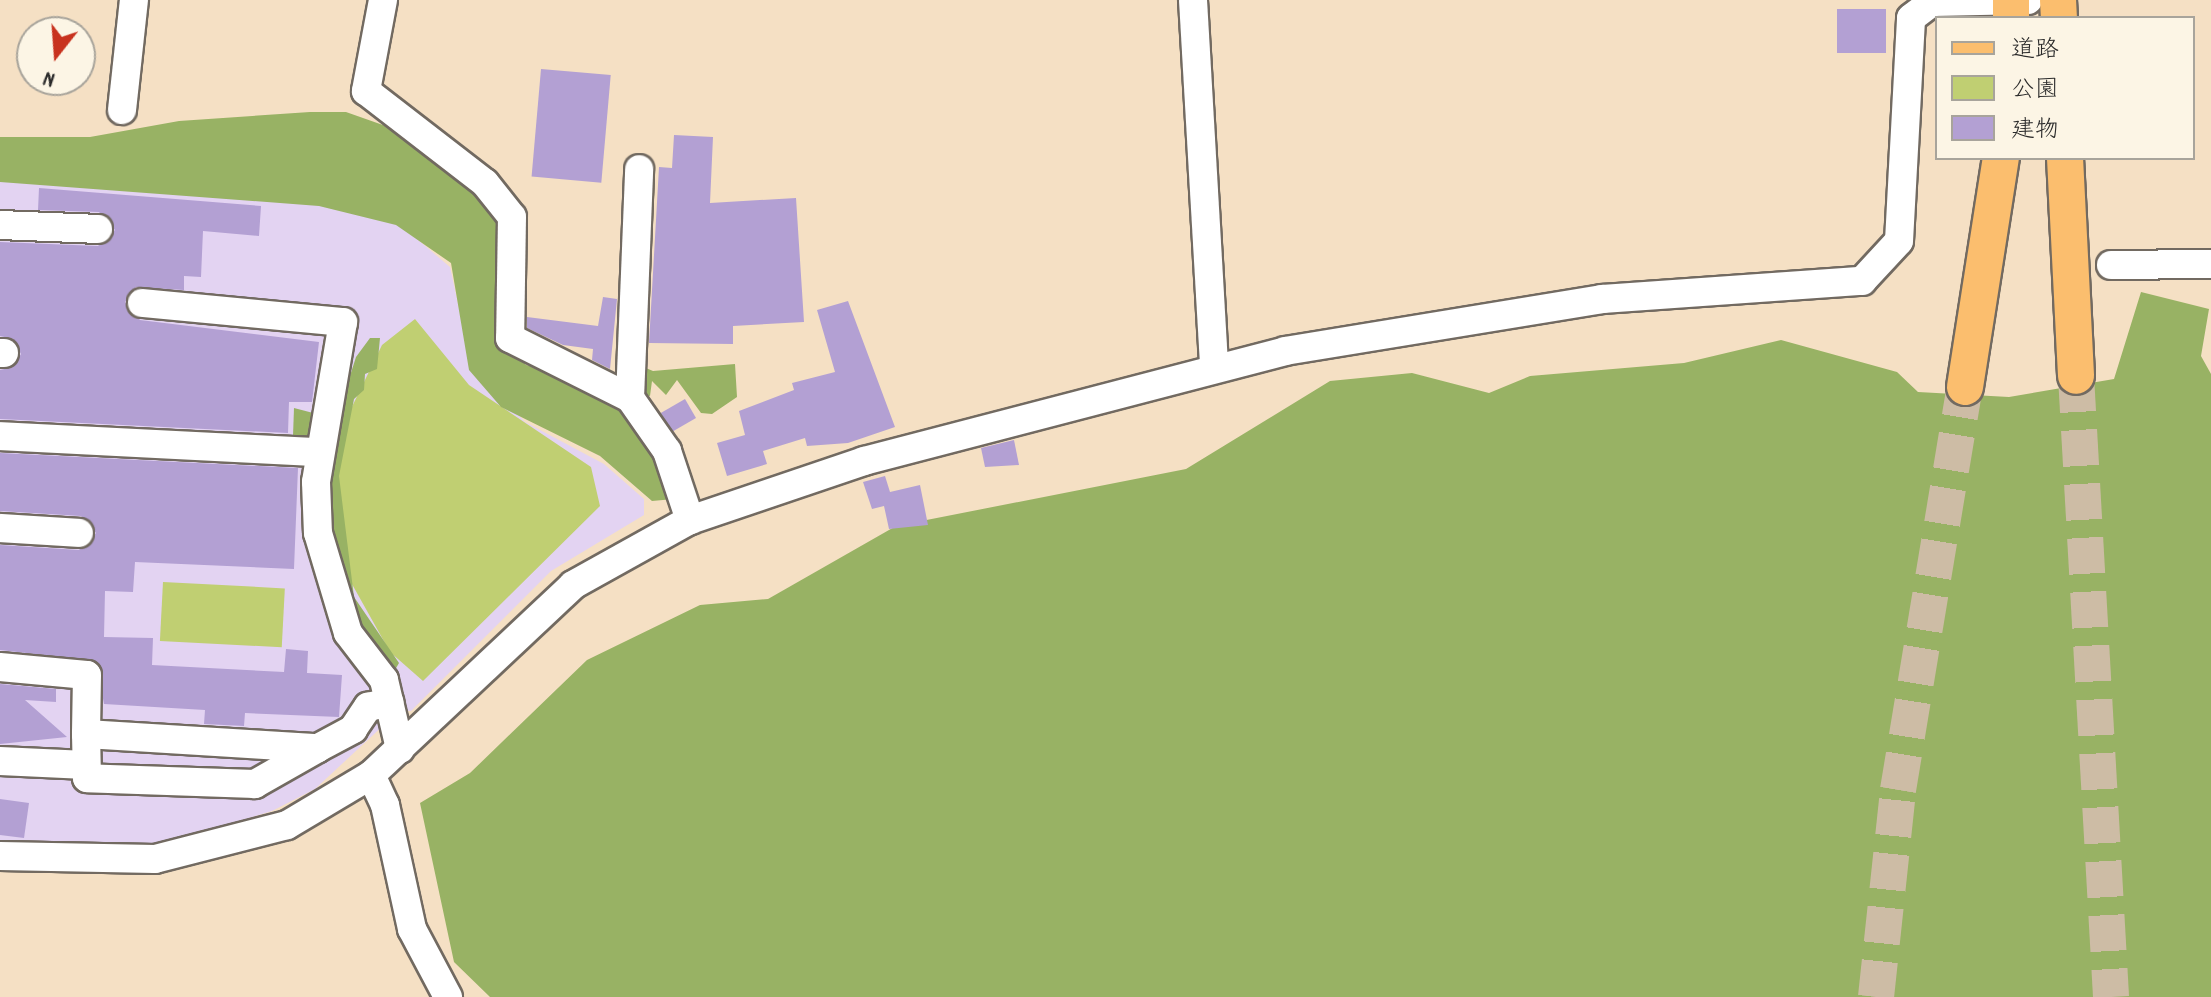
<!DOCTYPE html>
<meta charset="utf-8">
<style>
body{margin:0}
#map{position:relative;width:2211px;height:997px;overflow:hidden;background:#f5e0c4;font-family:Dekko,"Klee One",sans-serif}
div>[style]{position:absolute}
.built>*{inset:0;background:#e3d3f2}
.green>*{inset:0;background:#c0cf72;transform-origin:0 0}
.forest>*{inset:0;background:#98b264}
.building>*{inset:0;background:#b3a0d3;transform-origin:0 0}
.major-tunnel>*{height:36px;margin-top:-18px;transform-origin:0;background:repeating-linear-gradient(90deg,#cdbca5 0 36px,transparent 0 54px)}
.roads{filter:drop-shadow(2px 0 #726a61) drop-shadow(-2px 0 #726a61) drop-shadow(0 2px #726a61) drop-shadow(0 -2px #726a61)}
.minor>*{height:28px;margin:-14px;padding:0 14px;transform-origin:14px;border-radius:14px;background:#fff}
.major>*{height:36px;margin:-18px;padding:0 18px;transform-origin:18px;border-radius:18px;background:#fbbe6e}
span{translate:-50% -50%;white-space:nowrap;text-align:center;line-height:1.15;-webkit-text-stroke:8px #fcf5e5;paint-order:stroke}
.legend{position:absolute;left:1935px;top:16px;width:260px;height:144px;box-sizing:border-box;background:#fcf5e5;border:2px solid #a8a49b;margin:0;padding:10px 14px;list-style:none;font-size:24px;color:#2b2b2b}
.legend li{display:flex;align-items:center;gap:16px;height:40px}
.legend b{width:40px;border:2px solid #a8a49b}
.north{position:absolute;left:16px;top:16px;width:80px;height:80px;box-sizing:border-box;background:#fcf5e5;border:2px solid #a8a49b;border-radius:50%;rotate:197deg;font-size:22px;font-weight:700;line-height:32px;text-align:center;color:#2b2b2b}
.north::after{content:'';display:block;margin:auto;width:28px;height:36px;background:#c8321e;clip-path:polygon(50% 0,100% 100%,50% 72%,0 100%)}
</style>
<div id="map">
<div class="built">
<i style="clip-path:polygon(0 179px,114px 182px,360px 209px,397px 222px,450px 267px,468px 349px,487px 382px,525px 422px,604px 464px,644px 499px,644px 515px,551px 571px,411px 711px,400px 710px,315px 789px,272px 811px,168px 843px,103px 848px,0 841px)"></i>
</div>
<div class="green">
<i style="clip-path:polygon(415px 319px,469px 385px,591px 467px,600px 506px,423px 681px,390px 652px,348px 577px,335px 473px,347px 417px,382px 345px)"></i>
<i style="left:163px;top:582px;width:122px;height:59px;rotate:3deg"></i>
</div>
<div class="forest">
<i style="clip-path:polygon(310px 112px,346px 112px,397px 130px,466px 178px,500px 220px,500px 336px,526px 365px,558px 372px,639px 420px,674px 499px,652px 501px,600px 456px,501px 407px,469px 370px,451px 263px,396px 225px,319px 206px,0 182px,0 137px,90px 137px,179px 121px)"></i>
<i style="clip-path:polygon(2141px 292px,2209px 309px,2201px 356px,2211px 374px,2211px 997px,490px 997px,454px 962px,420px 803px,470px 773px,587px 660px,700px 605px,768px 599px,896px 526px,1186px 469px,1330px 381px,1412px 373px,1489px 393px,1530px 376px,1684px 363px,1781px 340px,1897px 372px,1918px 392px,2009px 397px,2114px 379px)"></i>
<i style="clip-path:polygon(370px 338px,380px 338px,377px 369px,365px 374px,364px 390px,354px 399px,339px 476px,354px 597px,399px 663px,392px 675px,338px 590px,326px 491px,334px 426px,356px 357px)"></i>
<i style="clip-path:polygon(735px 364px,737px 397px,712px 414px,701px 413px,677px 380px,666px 395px,652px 381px,650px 396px,640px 394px,641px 366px,653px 371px)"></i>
<i style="clip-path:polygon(294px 408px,317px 414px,314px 438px,293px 436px)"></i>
</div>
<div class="building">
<i style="left:1886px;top:9px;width:44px;height:49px;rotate:90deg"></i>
<i style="left:541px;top:69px;width:70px;height:108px;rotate:5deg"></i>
<i style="clip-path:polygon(674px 135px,713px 137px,710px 203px,796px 198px,804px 322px,733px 326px,733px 344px,649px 343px,659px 167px,672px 168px)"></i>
<i style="clip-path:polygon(39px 188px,261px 206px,259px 236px,203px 231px,201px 277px,184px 276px,184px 290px,136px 287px,125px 302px,140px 320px,319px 342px,312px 402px,289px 402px,288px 433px,0 419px,0 370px,13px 367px,21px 354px,13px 339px,0 336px,0 242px,98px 246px,115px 230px,99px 212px,38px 210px)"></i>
<i style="clip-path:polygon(603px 297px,617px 299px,610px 369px,592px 360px,593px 349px,563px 345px,527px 328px,527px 317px,598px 326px)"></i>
<i style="clip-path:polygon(848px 301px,895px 427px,848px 443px,807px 446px,805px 438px,763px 451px,767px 464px,727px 476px,717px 443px,745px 435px,739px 411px,794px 390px,792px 383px,835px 372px,817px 310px)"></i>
<i style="left:685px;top:399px;width:22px;height:28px;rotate:60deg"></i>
<i style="clip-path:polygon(1014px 440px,1019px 465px,985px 467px,981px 448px)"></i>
<i style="clip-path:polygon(0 453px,298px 468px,294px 569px,135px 562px,133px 592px,105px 591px,104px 637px,153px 638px,152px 665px,284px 672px,286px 649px,308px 651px,307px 673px,342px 675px,339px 717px,245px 713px,244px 726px,204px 724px,205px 710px,104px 704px,96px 661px,0 650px,0 545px,79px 550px,96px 533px,81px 516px,0 511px)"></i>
<i style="clip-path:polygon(885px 476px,890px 492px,920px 485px,928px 525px,889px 529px,884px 506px,872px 509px,863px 482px)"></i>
<i style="clip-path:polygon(0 684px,56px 689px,56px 702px,25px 700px,67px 737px,0 744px)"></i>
<i style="clip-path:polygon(0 799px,29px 803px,24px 838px,0 835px)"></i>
</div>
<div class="major-tunnel">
<i style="left:2076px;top:376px;width:622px;rotate:86.77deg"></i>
<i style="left:1876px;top:997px;width:208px;rotate:-83.9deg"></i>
<i style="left:1898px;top:790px;width:409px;rotate:-80.6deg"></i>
</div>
<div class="roads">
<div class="minor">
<i style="left:383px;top:0;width:93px;rotate:100.6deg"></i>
<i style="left:366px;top:91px;width:150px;rotate:37.7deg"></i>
<i style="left:485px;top:183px;width:43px;rotate:51.5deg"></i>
<i style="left:512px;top:217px;width:121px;rotate:90.9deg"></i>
<i style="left:510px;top:338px;width:134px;rotate:26.6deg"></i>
<i style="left:630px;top:398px;width:65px;rotate:55.1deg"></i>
<i style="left:667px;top:451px;width:73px;rotate:71.6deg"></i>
<i style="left:1193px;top:0;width:368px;rotate:86.7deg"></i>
<i style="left:122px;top:110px;width:111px;rotate:-83.8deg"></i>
<i style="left:0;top:225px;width:98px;rotate:2.3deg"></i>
<i style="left:2111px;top:265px;width:100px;rotate:-0.6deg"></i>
<i style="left:142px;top:303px;width:202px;rotate:5.4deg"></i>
<i style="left:343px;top:322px;width:162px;rotate:99.6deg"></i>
<i style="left:316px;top:482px;width:51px;rotate:87.8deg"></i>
<i style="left:318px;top:533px;width:104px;rotate:73.3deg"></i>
<i style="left:348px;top:633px;width:59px;rotate:52.5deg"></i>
<i style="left:384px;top:680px;width:71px;rotate:76.9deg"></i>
<i style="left:0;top:353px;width:4px"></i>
<i style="left:630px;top:398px;width:229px;rotate:-87.7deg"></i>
<i style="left:0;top:436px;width:320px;rotate:2.9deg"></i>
<i style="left:0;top:528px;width:79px;rotate:3.6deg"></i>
<i style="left:0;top:667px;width:87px;rotate:5.3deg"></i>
<i style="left:87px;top:675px;width:59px;rotate:91deg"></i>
<i style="left:318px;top:748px;width:73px;rotate:150.3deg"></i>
<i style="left:255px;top:784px;width:168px;rotate:-178deg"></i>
<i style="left:87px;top:778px;width:44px;rotate:-91.3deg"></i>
<i style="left:86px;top:734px;width:232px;rotate:3.5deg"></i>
<i style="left:318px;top:748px;width:40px;rotate:-28deg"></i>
<i style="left:353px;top:729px;width:27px;rotate:-56deg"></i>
<i style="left:368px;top:707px;width:22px;rotate:-13deg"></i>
<i style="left:0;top:761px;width:86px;rotate:2.7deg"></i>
<i style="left:371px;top:775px;width:33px;rotate:65deg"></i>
<i style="left:385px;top:805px;width:127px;rotate:77.7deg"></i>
<i style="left:412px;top:929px;width:77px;rotate:62.1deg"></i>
<i style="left:0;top:856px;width:155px;rotate:1.1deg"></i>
<i style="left:155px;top:859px;width:136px;rotate:-14.4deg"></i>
<i style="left:287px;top:825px;width:98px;rotate:-30.8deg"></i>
<i style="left:371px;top:775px;width:277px;rotate:-43.2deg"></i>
<i style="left:573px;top:585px;width:134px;rotate:-29.1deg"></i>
<i style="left:690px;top:520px;width:184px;rotate:-18.7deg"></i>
<i style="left:864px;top:461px;width:435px;rotate:-14.6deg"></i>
<i style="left:1285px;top:351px;width:321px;rotate:-9.3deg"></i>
<i style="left:1602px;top:299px;width:261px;rotate:-4deg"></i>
<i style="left:1862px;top:281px;width:54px;rotate:-47.2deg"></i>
<i style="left:1899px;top:241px;width:223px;rotate:-86.9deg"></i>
<i style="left:1911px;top:18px;width:26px;rotate:-37deg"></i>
<i style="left:1932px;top:2px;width:96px;rotate:-1.2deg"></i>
</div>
<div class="major">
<i style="left:2011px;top:0;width:18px;rotate:90deg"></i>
<i style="left:2058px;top:0;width:18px;rotate:87deg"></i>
<i style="left:2065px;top:158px;width:218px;rotate:87.1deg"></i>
<i style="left:1965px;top:387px;width:232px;rotate:-81.1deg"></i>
</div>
</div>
<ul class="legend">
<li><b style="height:10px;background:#fbbe6e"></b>道路</li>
<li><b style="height:22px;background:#c0cf72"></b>公園</li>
<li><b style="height:22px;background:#b3a0d3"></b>建物</li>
</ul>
<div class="north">N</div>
</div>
